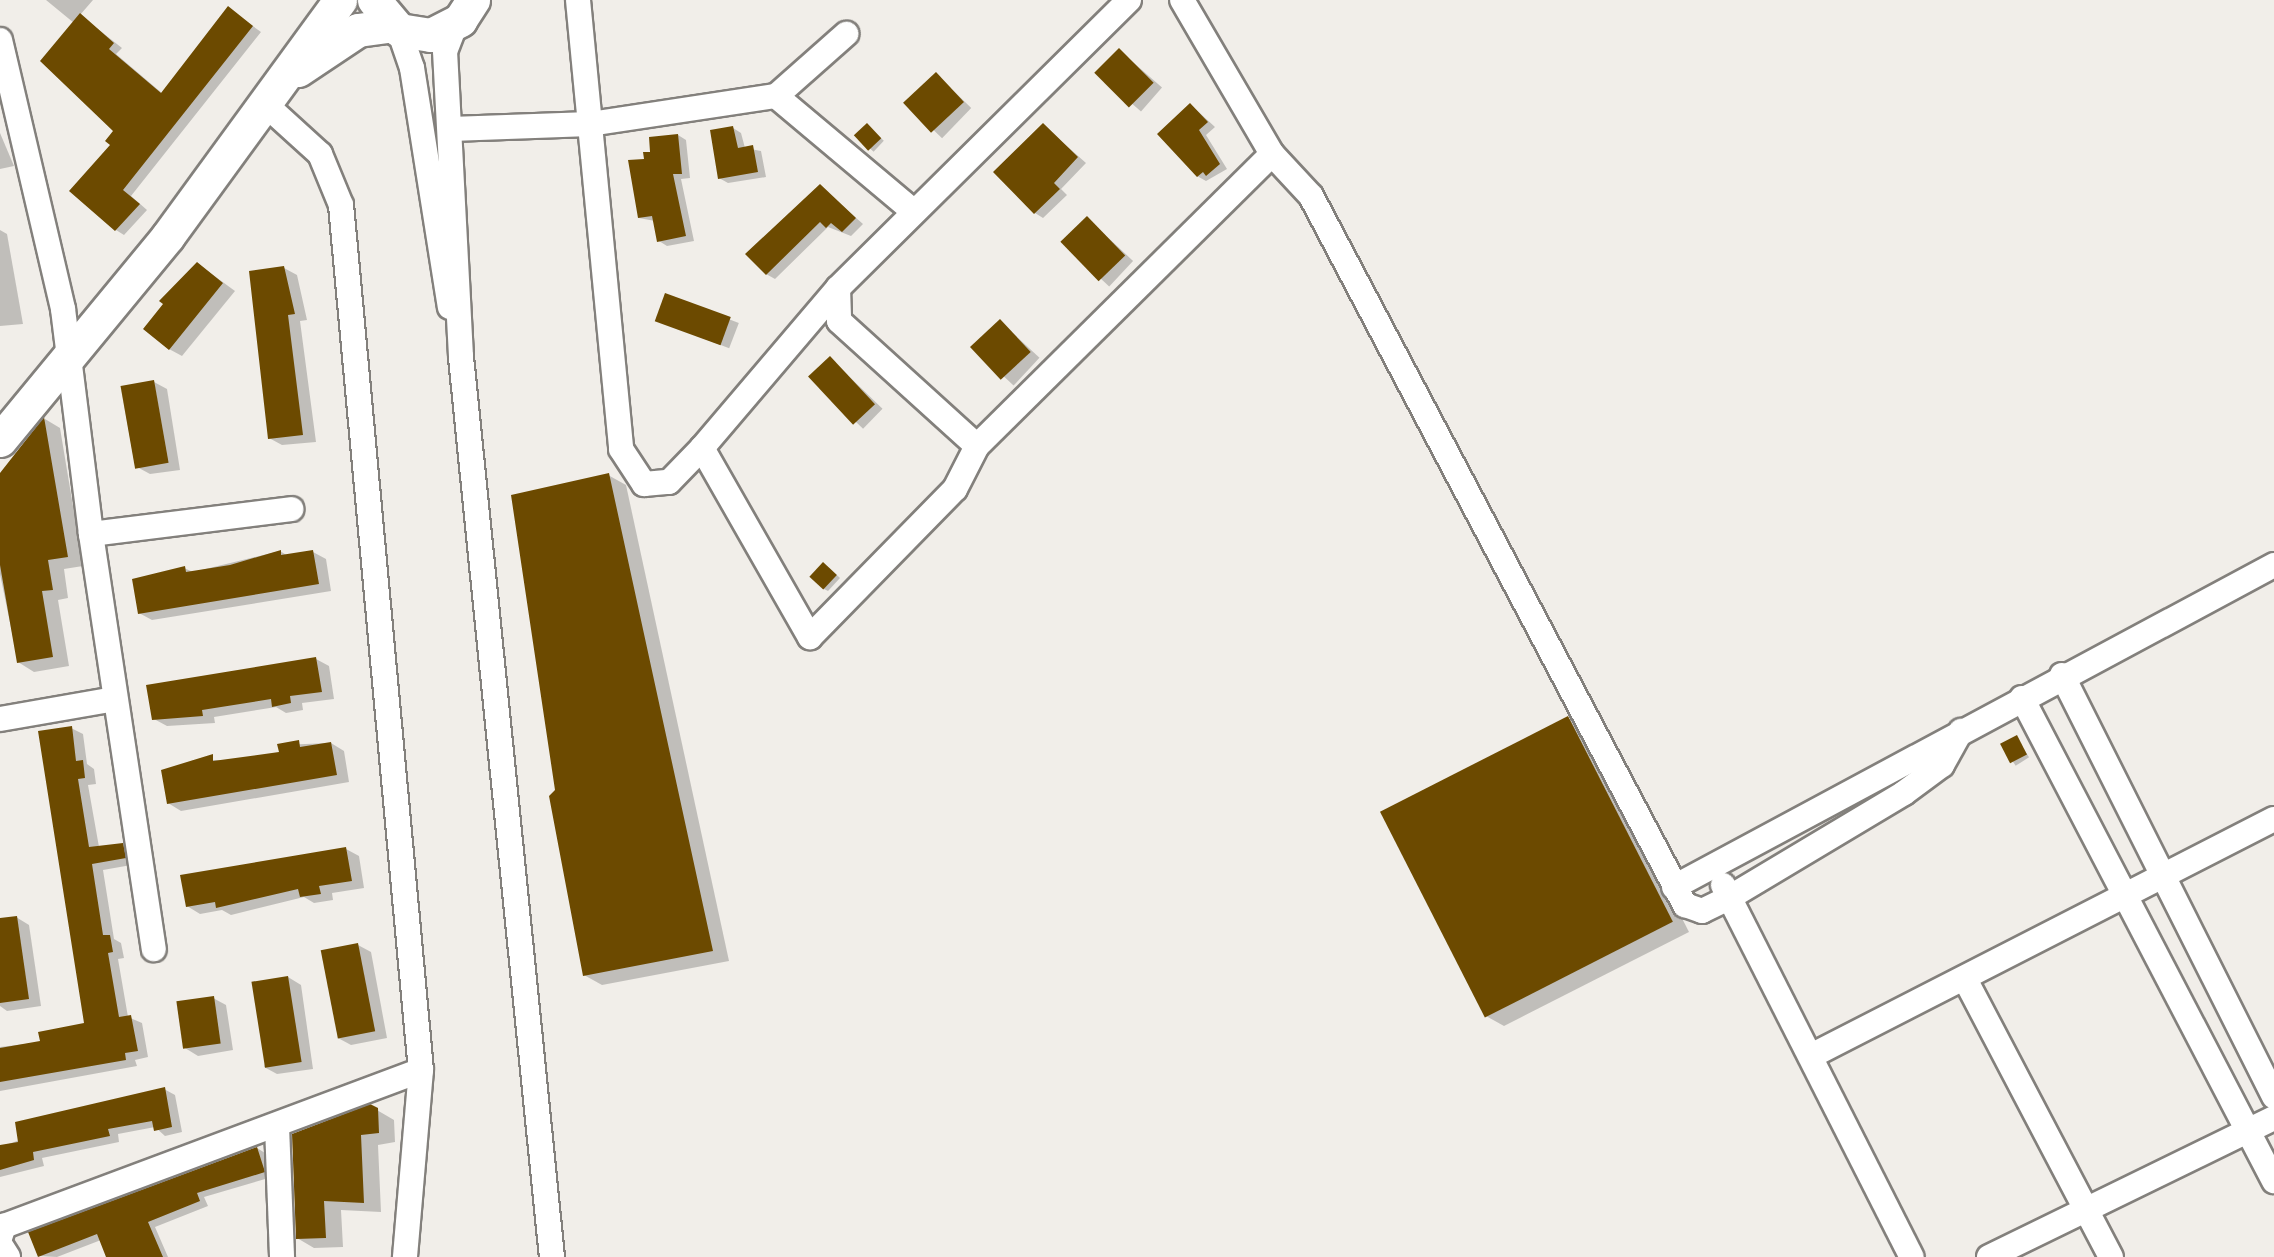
<!DOCTYPE html>
<style>
body{margin:0}
#map{position:relative;width:2274px;height:1257px;overflow:hidden;background:#f1eee9;font-family:Cabin,sans-serif}
div>[style]{position:absolute}
.shadow>*{inset:0;background:#0003;transform-origin:0 0}
.building>*{inset:0;background:#6c4a00;transform-origin:0 0}
.roads{filter:drop-shadow(2px 0 #83807c) drop-shadow(-2px 0 #83807c) drop-shadow(0 2px #83807c) drop-shadow(0 -2px #83807c)}
.minor>*{height:24px;margin:-12px;padding:0 12px;transform-origin:12px;border-radius:12px;background:#fff}
.primary>*{height:33px;margin:-16.5px;padding:0 16.5px;transform-origin:16.5px;border-radius:16.5px;background:#fff}
span{translate:-50% -50%;white-space:nowrap;text-align:center;line-height:1.15;-webkit-text-stroke:6px #fefbf6;paint-order:stroke}
</style>
<div id="map">
<div class="shadow">
<i style="clip-path:polygon(46px 0,93px 0,80px 15px,122px 48px,116px 54px,163px 94px,228px 8px,261px 32px,131px 196px,147px 210px,124px 235px,116px 230px,115px 131px,74px 23px)"></i>
<i style="left:1119px;top:50px;width:57px;height:32px;rotate:41deg"></i>
<i style="left:936px;top:74px;width:49px;height:42px;rotate:44deg"></i>
<i style="clip-path:polygon(1191px 105px,1215px 127px,1206px 135px,1227px 169px,1206px 181px,1197px 176px)"></i>
<i style="left:867px;top:125px;width:23px;height:15px;rotate:43deg"></i>
<i style="clip-path:polygon(1043px 125px,1086px 163px,1061px 189px,1067px 195px,1043px 218px,1035px 213px)"></i>
<i style="clip-path:polygon(733px 128px,741px 133px,745px 148px,761px 151px,766px 177px,728px 183px,719px 178px)"></i>
<i style="clip-path:polygon(0 133px,14px 166px,0 169px)"></i>
<i style="clip-path:polygon(678px 135px,686px 140px,690px 178px,681px 179px,694px 241px,667px 246px,659px 241px,655px 221px,639px 218px,645px 160px)"></i>
<i style="clip-path:polygon(820px 186px,863px 224px,851px 236px,828px 227px,775px 279px,766px 274px)"></i>
<i style="left:1087px;top:218px;width:63px;height:35px;rotate:43deg"></i>
<i style="clip-path:polygon(0 230px,7px 234px,23px 324px,0 326px)"></i>
<i style="clip-path:polygon(198px 264px,235px 291px,182px 356px,169px 349px,165px 304px)"></i>
<i style="clip-path:polygon(284px 268px,297px 275px,307px 320px,300px 321px,316px 442px,282px 445px,269px 438px)"></i>
<i style="left:666px;top:295px;width:78px;height:27px;rotate:21deg"></i>
<i style="left:1000px;top:321px;width:54px;height:38px;rotate:43deg"></i>
<i style="left:830px;top:358px;width:73px;height:28px;rotate:44deg"></i>
<i style="clip-path:polygon(154px 382px,167px 389px,180px 470px,150px 474px,137px 467px)"></i>
<i style="clip-path:polygon(45px 419px,60px 428px,83px 566px,64px 569px,68px 598px,58px 600px,69px 666px,34px 672px,18px 662px,0 574px,0 475px)"></i>
<i style="clip-path:polygon(608px 475px,626px 485px,729px 961px,602px 985px,584px 975px,557px 791px)"></i>
<i style="clip-path:polygon(280px 551px,288px 556px,313px 552px,326px 559px,331px 591px,152px 620px,139px 613px,184px 568px,193px 572px)"></i>
<i style="clip-path:polygon(827px 566px,840px 578px,828px 591px,824px 589px)"></i>
<i style="clip-path:polygon(316px 659px,329px 666px,334px 699px,302px 703px,303px 710px,286px 713px,276px 707px,214px 717px,215px 723px,167px 726px,154px 719px)"></i>
<i style="clip-path:polygon(1568px 718px,1585px 728px,1689px 932px,1504px 1026px,1486px 1016px)"></i>
<i style="clip-path:polygon(71px 728px,83px 734px,87px 764px,94px 769px,96px 784px,88px 785px,99px 847px,123px 844px,135px 851px,137px 864px,103px 870px,114px 939px,121px 943px,124px 958px,118px 959px,128px 1017px,142px 1023px,148px 1057px,135px 1060px,137px 1066px,0 1091px,0 1047px,42px 1042px,86px 1025px)"></i>
<i style="left:2016px;top:737px;width:24px;height:16px;rotate:57deg"></i>
<i style="clip-path:polygon(331px 743px,344px 751px,349px 782px,181px 811px,168px 803px,193px 760px,243px 760px,281px 753px,279px 745px)"></i>
<i style="clip-path:polygon(346px 849px,359px 856px,364px 888px,332px 893px,333px 900px,314px 903px,304px 897px,231px 915px,222px 910px,200px 914px,187px 906px)"></i>
<i style="clip-path:polygon(16px 917px,29px 925px,41px 1006px,7px 1011px,0 1006px,0 920px)"></i>
<i style="clip-path:polygon(358px 945px,371px 952px,387px 1038px,351px 1045px,338px 1038px)"></i>
<i style="clip-path:polygon(288px 977px,301px 985px,313px 1069px,277px 1074px,264px 1067px)"></i>
<i style="clip-path:polygon(213px 998px,226px 1005px,233px 1050px,198px 1056px,185px 1048px)"></i>
<i style="clip-path:polygon(164px 1089px,175px 1095px,182px 1132px,165px 1136px,155px 1127px,118px 1134px,119px 1142px,42px 1158px,44px 1166px,0 1177px,0 1147px)"></i>
<i style="clip-path:polygon(370px 1106px,394px 1120px,395px 1142px,378px 1145px,381px 1212px,341px 1210px,343px 1247px,314px 1248px,297px 1238px)"></i>
<i style="clip-path:polygon(257px 1148px,265px 1153px,272px 1177px,204px 1197px,208px 1206px,155px 1227px,168px 1257px,107px 1257px,101px 1240px,57px 1257px,39px 1256px)"></i>
</div>
<div class="building">
<i style="clip-path:polygon(228px 6px,253px 26px,123px 190px,140px 204px,115px 231px,69px 191px,110px 145px,105px 141px,113px 131px,40px 61px,80px 13px,114px 43px,109px 49px,161px 93px)"></i>
<i style="left:1119px;top:48px;width:49px;height:35px;rotate:45deg"></i>
<i style="left:936px;top:72px;width:41px;height:45px;rotate:47deg"></i>
<i style="clip-path:polygon(1190px 103px,1208px 122px,1199px 130px,1220px 164px,1206px 176px,1203px 172px,1197px 177px,1157px 134px)"></i>
<i style="left:867px;top:123px;width:21px;height:18px;rotate:47deg"></i>
<i style="clip-path:polygon(1043px 123px,1078px 157px,1054px 183px,1060px 189px,1034px 214px,993px 172px)"></i>
<i style="clip-path:polygon(733px 126px,738px 148px,753px 145px,758px 172px,718px 179px,710px 130px)"></i>
<i style="clip-path:polygon(678px 134px,682px 174px,673px 174px,686px 236px,657px 242px,652px 216px,638px 218px,628px 160px,644px 159px,643px 152px,650px 152px,649px 137px)"></i>
<i style="clip-path:polygon(820px 184px,856px 218px,842px 232px,831px 223px,826px 228px,820px 222px,766px 275px,745px 254px)"></i>
<i style="left:1087px;top:216px;width:55px;height:37px;rotate:46deg"></i>
<i style="clip-path:polygon(197px 262px,223px 283px,169px 350px,143px 329px,163px 304px,159px 301px)"></i>
<i style="clip-path:polygon(284px 266px,295px 314px,288px 315px,303px 435px,268px 439px,249px 271px)"></i>
<i style="left:665px;top:293px;width:70px;height:30px;rotate:20deg"></i>
<i style="left:1000px;top:319px;width:45px;height:41px;rotate:47deg"></i>
<i style="left:830px;top:356px;width:66px;height:30px;rotate:47deg"></i>
<i style="left:154px;top:380px;width:84px;height:34px;rotate:80deg"></i>
<i style="clip-path:polygon(44px 417px,68px 557px,48px 560px,53px 590px,42px 591px,53px 657px,17px 663px,0 565px,0 473px)"></i>
<i style="clip-path:polygon(609px 473px,713px 951px,583px 976px,549px 796px,555px 790px,511px 495px)"></i>
<i style="clip-path:polygon(281px 550px,281px 555px,313px 550px,319px 584px,138px 614px,132px 579px,185px 566px,186px 572px,230px 565px)"></i>
<i style="left:823px;top:562px;width:19px;height:20px;rotate:43deg"></i>
<i style="clip-path:polygon(316px 657px,322px 692px,290px 696px,291px 703px,272px 707px,271px 699px,202px 710px,203px 716px,152px 720px,146px 685px)"></i>
<i style="left:1568px;top:716px;width:231px;height:211px;rotate:63deg"></i>
<i style="clip-path:polygon(72px 726px,76px 761px,83px 760px,85px 778px,78px 779px,89px 847px,123px 843px,126px 858px,92px 864px,103px 935px,110px 935px,113px 952px,108px 953px,119px 1017px,131px 1015px,138px 1051px,125px 1053px,126px 1060px,0 1082px,0 1048px,40px 1041px,38px 1032px,84px 1023px,38px 731px)"></i>
<i style="left:2017px;top:735px;width:22px;height:19px;rotate:63deg"></i>
<i style="clip-path:polygon(299px 740px,300px 747px,331px 742px,337px 775px,167px 804px,161px 770px,213px 754px,213px 761px,279px 752px,277px 744px)"></i>
<i style="clip-path:polygon(346px 847px,352px 881px,319px 886px,321px 894px,300px 897px,298px 889px,216px 908px,215px 902px,186px 907px,180px 875px)"></i>
<i style="clip-path:polygon(17px 916px,29px 999px,0 1003px,0 918px)"></i>
<i style="left:358px;top:943px;width:90px;height:38px;rotate:79deg"></i>
<i style="left:288px;top:976px;width:87px;height:37px;rotate:81deg"></i>
<i style="left:214px;top:996px;width:48px;height:38px;rotate:82deg"></i>
<i style="clip-path:polygon(165px 1087px,172px 1127px,154px 1131px,152px 1121px,108px 1129px,110px 1136px,33px 1152px,34px 1160px,0 1170px,0 1145px,18px 1142px,15px 1122px)"></i>
<i style="clip-path:polygon(370px 1104px,378px 1108px,379px 1133px,361px 1135px,364px 1203px,324px 1201px,326px 1238px,296px 1239px,292px 1134px)"></i>
<i style="clip-path:polygon(257px 1147px,265px 1172px,197px 1193px,200px 1201px,148px 1222px,163px 1257px,106px 1257px,97px 1234px,38px 1257px,28px 1232px)"></i>
</div>
<div class="roads">
<div class="minor">
<i style="left:578px;top:0;width:451px;rotate:84.5deg"></i>
<i style="left:621px;top:449px;width:42px;rotate:56.7deg"></i>
<i style="left:644px;top:484px;width:25px;rotate:-5deg"></i>
<i style="left:669px;top:482px;width:47px;rotate:-45.9deg"></i>
<i style="left:702px;top:448px;width:218px;rotate:60.3deg"></i>
<i style="left:810px;top:637px;width:207px;rotate:-45.6deg"></i>
<i style="left:955px;top:489px;width:48px;rotate:-62.9deg"></i>
<i style="left:1129px;top:0;width:409px;rotate:135.3deg"></i>
<i style="left:838px;top:288px;width:33px;rotate:88deg"></i>
<i style="left:839px;top:321px;width:186px;rotate:42.2deg"></i>
<i style="left:977px;top:446px;width:415px;rotate:-44.7deg"></i>
<i style="left:1272px;top:154px;width:178px;rotate:-120.3deg"></i>
<i style="left:456px;top:23px;width:30px;rotate:111deg"></i>
<i style="left:445px;top:51px;width:306px;rotate:87deg"></i>
<i style="left:461px;top:357px;width:905px;rotate:84.23deg"></i>
<i style="left:399px;top:30px;width:40px;rotate:71.1deg"></i>
<i style="left:412px;top:68px;width:242px;rotate:81deg"></i>
<i style="left:0;top:40px;width:276px;rotate:76.8deg"></i>
<i style="left:63px;top:309px;width:227px;rotate:82.9deg"></i>
<i style="left:91px;top:534px;width:420px;rotate:81.4deg"></i>
<i style="left:776px;top:96px;width:177px;rotate:40deg"></i>
<i style="left:266px;top:105px;width:73px;rotate:42.2deg"></i>
<i style="left:320px;top:154px;width:55px;rotate:67.6deg"></i>
<i style="left:341px;top:205px;width:869px;rotate:84.72deg"></i>
<i style="left:421px;top:1070px;width:188px;rotate:94.9deg"></i>
<i style="left:451px;top:129px;width:139px;rotate:-2.1deg"></i>
<i style="left:590px;top:124px;width:188px;rotate:-8.6deg"></i>
<i style="left:776px;top:96px;width:94px;rotate:-41.5deg"></i>
<i style="left:1272px;top:154px;width:57px;rotate:47.1deg"></i>
<i style="left:1311px;top:196px;width:802px;rotate:62.19deg"></i>
<i style="left:1685px;top:905px;width:18px;rotate:19deg"></i>
<i style="left:1702px;top:911px;width:28px;rotate:-26deg"></i>
<i style="left:1727px;top:899px;width:206px;rotate:-30.9deg"></i>
<i style="left:1904px;top:793px;width:47px;rotate:-36.4deg"></i>
<i style="left:1942px;top:765px;width:39px;rotate:-61deg"></i>
<i style="left:702px;top:448px;width:210px;rotate:-49.6deg"></i>
<i style="left:91px;top:534px;width:202px;rotate:-7.1deg"></i>
<i style="left:2062px;top:675px;width:472px;rotate:63.3deg"></i>
<i style="left:2022px;top:698px;width:545px;rotate:62.45deg"></i>
<i style="left:0;top:719px;width:117px;rotate:-9.9deg"></i>
<i style="left:1723px;top:885px;width:417px;rotate:63.1deg"></i>
<i style="left:1674px;top:887px;width:681px;rotate:-28.22deg"></i>
<i style="left:1965px;top:979px;width:314px;rotate:62.3deg"></i>
<i style="left:1811px;top:1056px;width:520px;rotate:-27.11deg"></i>
<i style="left:277px;top:1126px;width:131px;rotate:87.8deg"></i>
<i style="left:0;top:1238px;width:13px;rotate:-72deg"></i>
<i style="left:4px;top:1226px;width:445px;rotate:-20.5deg"></i>
<i style="left:0;top:1244px;width:15px;rotate:58deg"></i>
<i style="left:1989px;top:1257px;width:317px;rotate:-26deg"></i>
</div>
<div class="primary">
<i style="left:374px;top:0;width:39px;rotate:50deg"></i>
<i style="left:399px;top:30px;width:32px;rotate:9deg"></i>
<i style="left:431px;top:35px;width:33px;rotate:-27deg"></i>
<i style="left:460px;top:20px;width:24px;rotate:-57deg"></i>
<i style="left:298px;top:70px;width:72px;rotate:-33.7deg"></i>
<i style="left:358px;top:30px;width:35px;rotate:-8deg"></i>
<i style="left:0;top:440px;width:264px;rotate:-50.5deg"></i>
<i style="left:168px;top:236px;width:292px;rotate:-53.9deg"></i>
</div>
</div>
</div>
